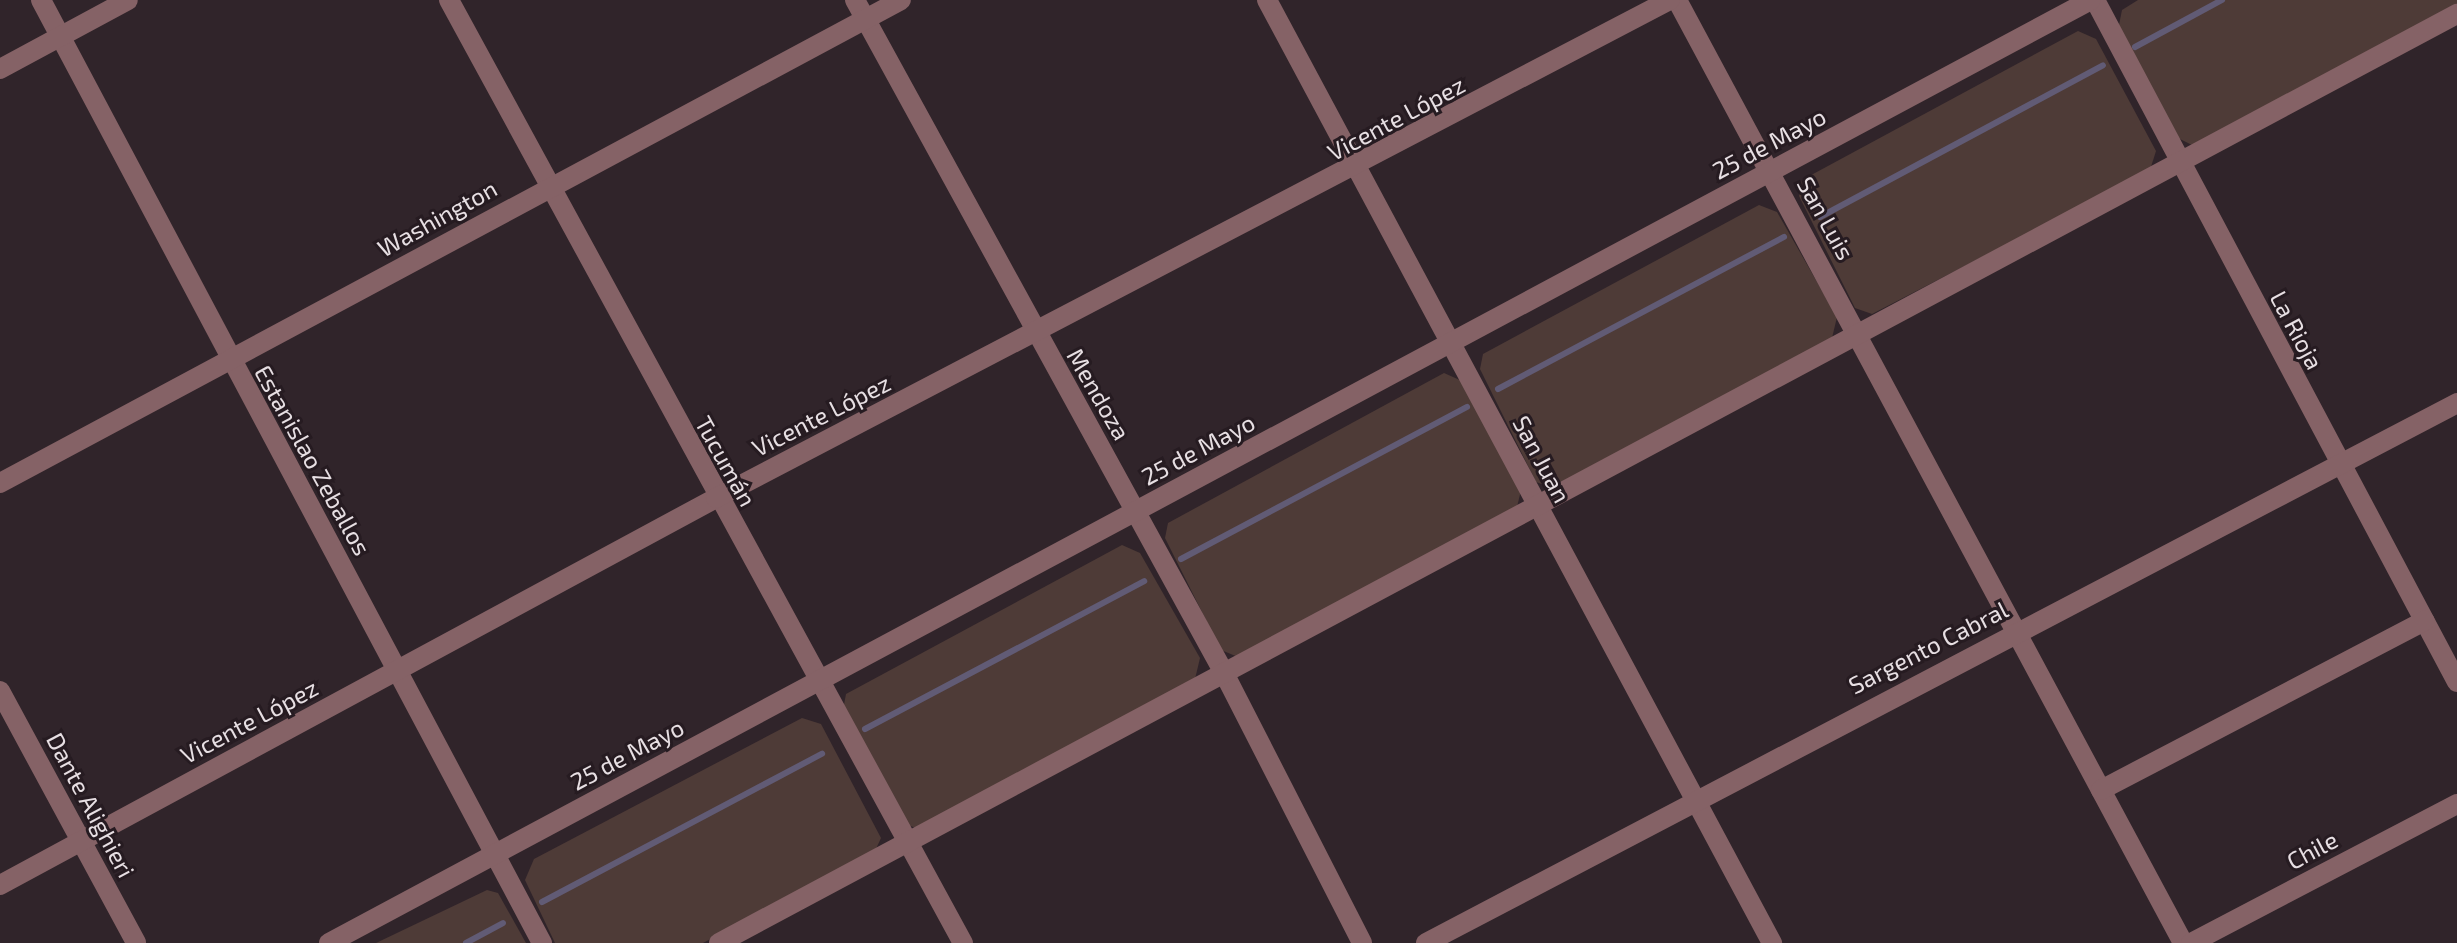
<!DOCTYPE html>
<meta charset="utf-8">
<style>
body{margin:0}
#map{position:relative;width:2457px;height:943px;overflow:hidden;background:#30242a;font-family:"Exo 2",sans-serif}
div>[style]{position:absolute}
.green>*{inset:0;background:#4e3b37}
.stream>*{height:6px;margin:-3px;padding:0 3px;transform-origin:3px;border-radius:3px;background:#615b75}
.minor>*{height:20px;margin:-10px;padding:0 10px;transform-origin:10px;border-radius:10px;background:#856266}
span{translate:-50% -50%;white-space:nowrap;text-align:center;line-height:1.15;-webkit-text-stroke:6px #261b21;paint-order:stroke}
.street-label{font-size:24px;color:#e7dfe3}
</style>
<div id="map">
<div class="green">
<i style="clip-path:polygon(2138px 0,2457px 0,2457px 10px,2192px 145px,2176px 137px,2119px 25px,2122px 10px)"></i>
<i style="clip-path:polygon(2078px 31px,2096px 39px,2156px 151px,2150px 170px,1872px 314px,1855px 308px,1799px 196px,1802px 180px)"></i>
<i style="clip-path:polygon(1759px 205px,1777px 212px,1837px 317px,1832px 338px,1553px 488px,1536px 482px,1480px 369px,1483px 354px)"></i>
<i style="clip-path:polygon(1444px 373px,1462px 381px,1522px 486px,1517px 507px,1238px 657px,1221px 650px,1165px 538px,1168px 523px)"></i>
<i style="clip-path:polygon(1122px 545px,1140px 553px,1200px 658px,1195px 679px,916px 828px,899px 822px,843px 710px,846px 694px)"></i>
<i style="clip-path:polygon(802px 718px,821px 724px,881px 838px,875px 851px,703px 943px,555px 943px,525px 880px,534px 859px)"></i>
<i style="clip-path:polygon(487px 890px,498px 893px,526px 943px,376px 943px)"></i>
</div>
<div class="stream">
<i style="left:2135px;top:47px;width:99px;rotate:-28.4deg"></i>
<i style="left:1820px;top:217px;width:321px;rotate:-28.2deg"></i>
<i style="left:1498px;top:389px;width:324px;rotate:-28deg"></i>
<i style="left:1181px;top:559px;width:324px;rotate:-28deg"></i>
<i style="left:865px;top:729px;width:316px;rotate:-27.9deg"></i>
<i style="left:542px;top:902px;width:317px;rotate:-27.9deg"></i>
<i style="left:466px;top:943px;width:42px;rotate:-28.4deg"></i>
</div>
<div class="minor">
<i style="left:41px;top:0;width:1068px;rotate:62.02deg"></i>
<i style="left:449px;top:0;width:1074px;rotate:61.41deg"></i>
<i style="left:855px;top:0;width:768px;rotate:61.26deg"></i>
<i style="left:1224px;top:673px;width:303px;rotate:62.9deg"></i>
<i style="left:1267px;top:0;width:1070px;rotate:61.83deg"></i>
<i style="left:1677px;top:0;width:1070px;rotate:61.78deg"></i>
<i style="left:2095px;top:0;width:772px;rotate:62.04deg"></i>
<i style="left:0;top:69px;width:145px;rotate:-28.3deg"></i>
<i style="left:0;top:483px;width:1022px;rotate:-28.19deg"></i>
<i style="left:0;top:691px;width:286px;rotate:61.6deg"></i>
<i style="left:2101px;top:790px;width:365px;rotate:-27.6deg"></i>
<i style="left:0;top:885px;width:814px;rotate:-28.39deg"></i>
<i style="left:716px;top:498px;width:1076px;rotate:-27.57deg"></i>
<i style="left:329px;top:943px;width:1998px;rotate:-28.16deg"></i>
<i style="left:719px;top:943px;width:1971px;rotate:-28.13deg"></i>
<i style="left:1426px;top:943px;width:1164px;rotate:-27.64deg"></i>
<i style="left:2191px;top:943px;width:300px;rotate:-27.6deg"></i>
</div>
<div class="street-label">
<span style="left:1396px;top:118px;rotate:-28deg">Vicente López</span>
<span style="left:1769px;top:143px;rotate:-28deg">25 de Mayo</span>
<span style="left:437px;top:218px;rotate:-29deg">Washington</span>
<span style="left:1826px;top:218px;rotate:61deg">San Luis</span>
<span style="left:2297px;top:330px;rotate:62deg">La Rioja</span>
<span style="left:1099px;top:394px;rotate:60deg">Mendoza</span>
<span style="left:821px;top:415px;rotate:-27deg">Vicente López</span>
<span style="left:1198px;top:449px;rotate:-28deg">25 de Mayo</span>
<span style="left:1542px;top:459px;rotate:62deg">San Juan</span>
<span style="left:313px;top:460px;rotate:61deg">Estanislao Zeballos</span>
<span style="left:726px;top:461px;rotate:61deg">Tucumán</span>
<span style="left:1928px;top:647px;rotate:-27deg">Sargento Cabral</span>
<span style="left:249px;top:721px;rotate:-28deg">Vicente López</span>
<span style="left:627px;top:754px;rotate:-28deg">25 de Mayo</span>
<span style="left:91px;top:805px;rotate:62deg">Dante Alighieri</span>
<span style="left:2312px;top:850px;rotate:-28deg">Chile</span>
</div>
</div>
